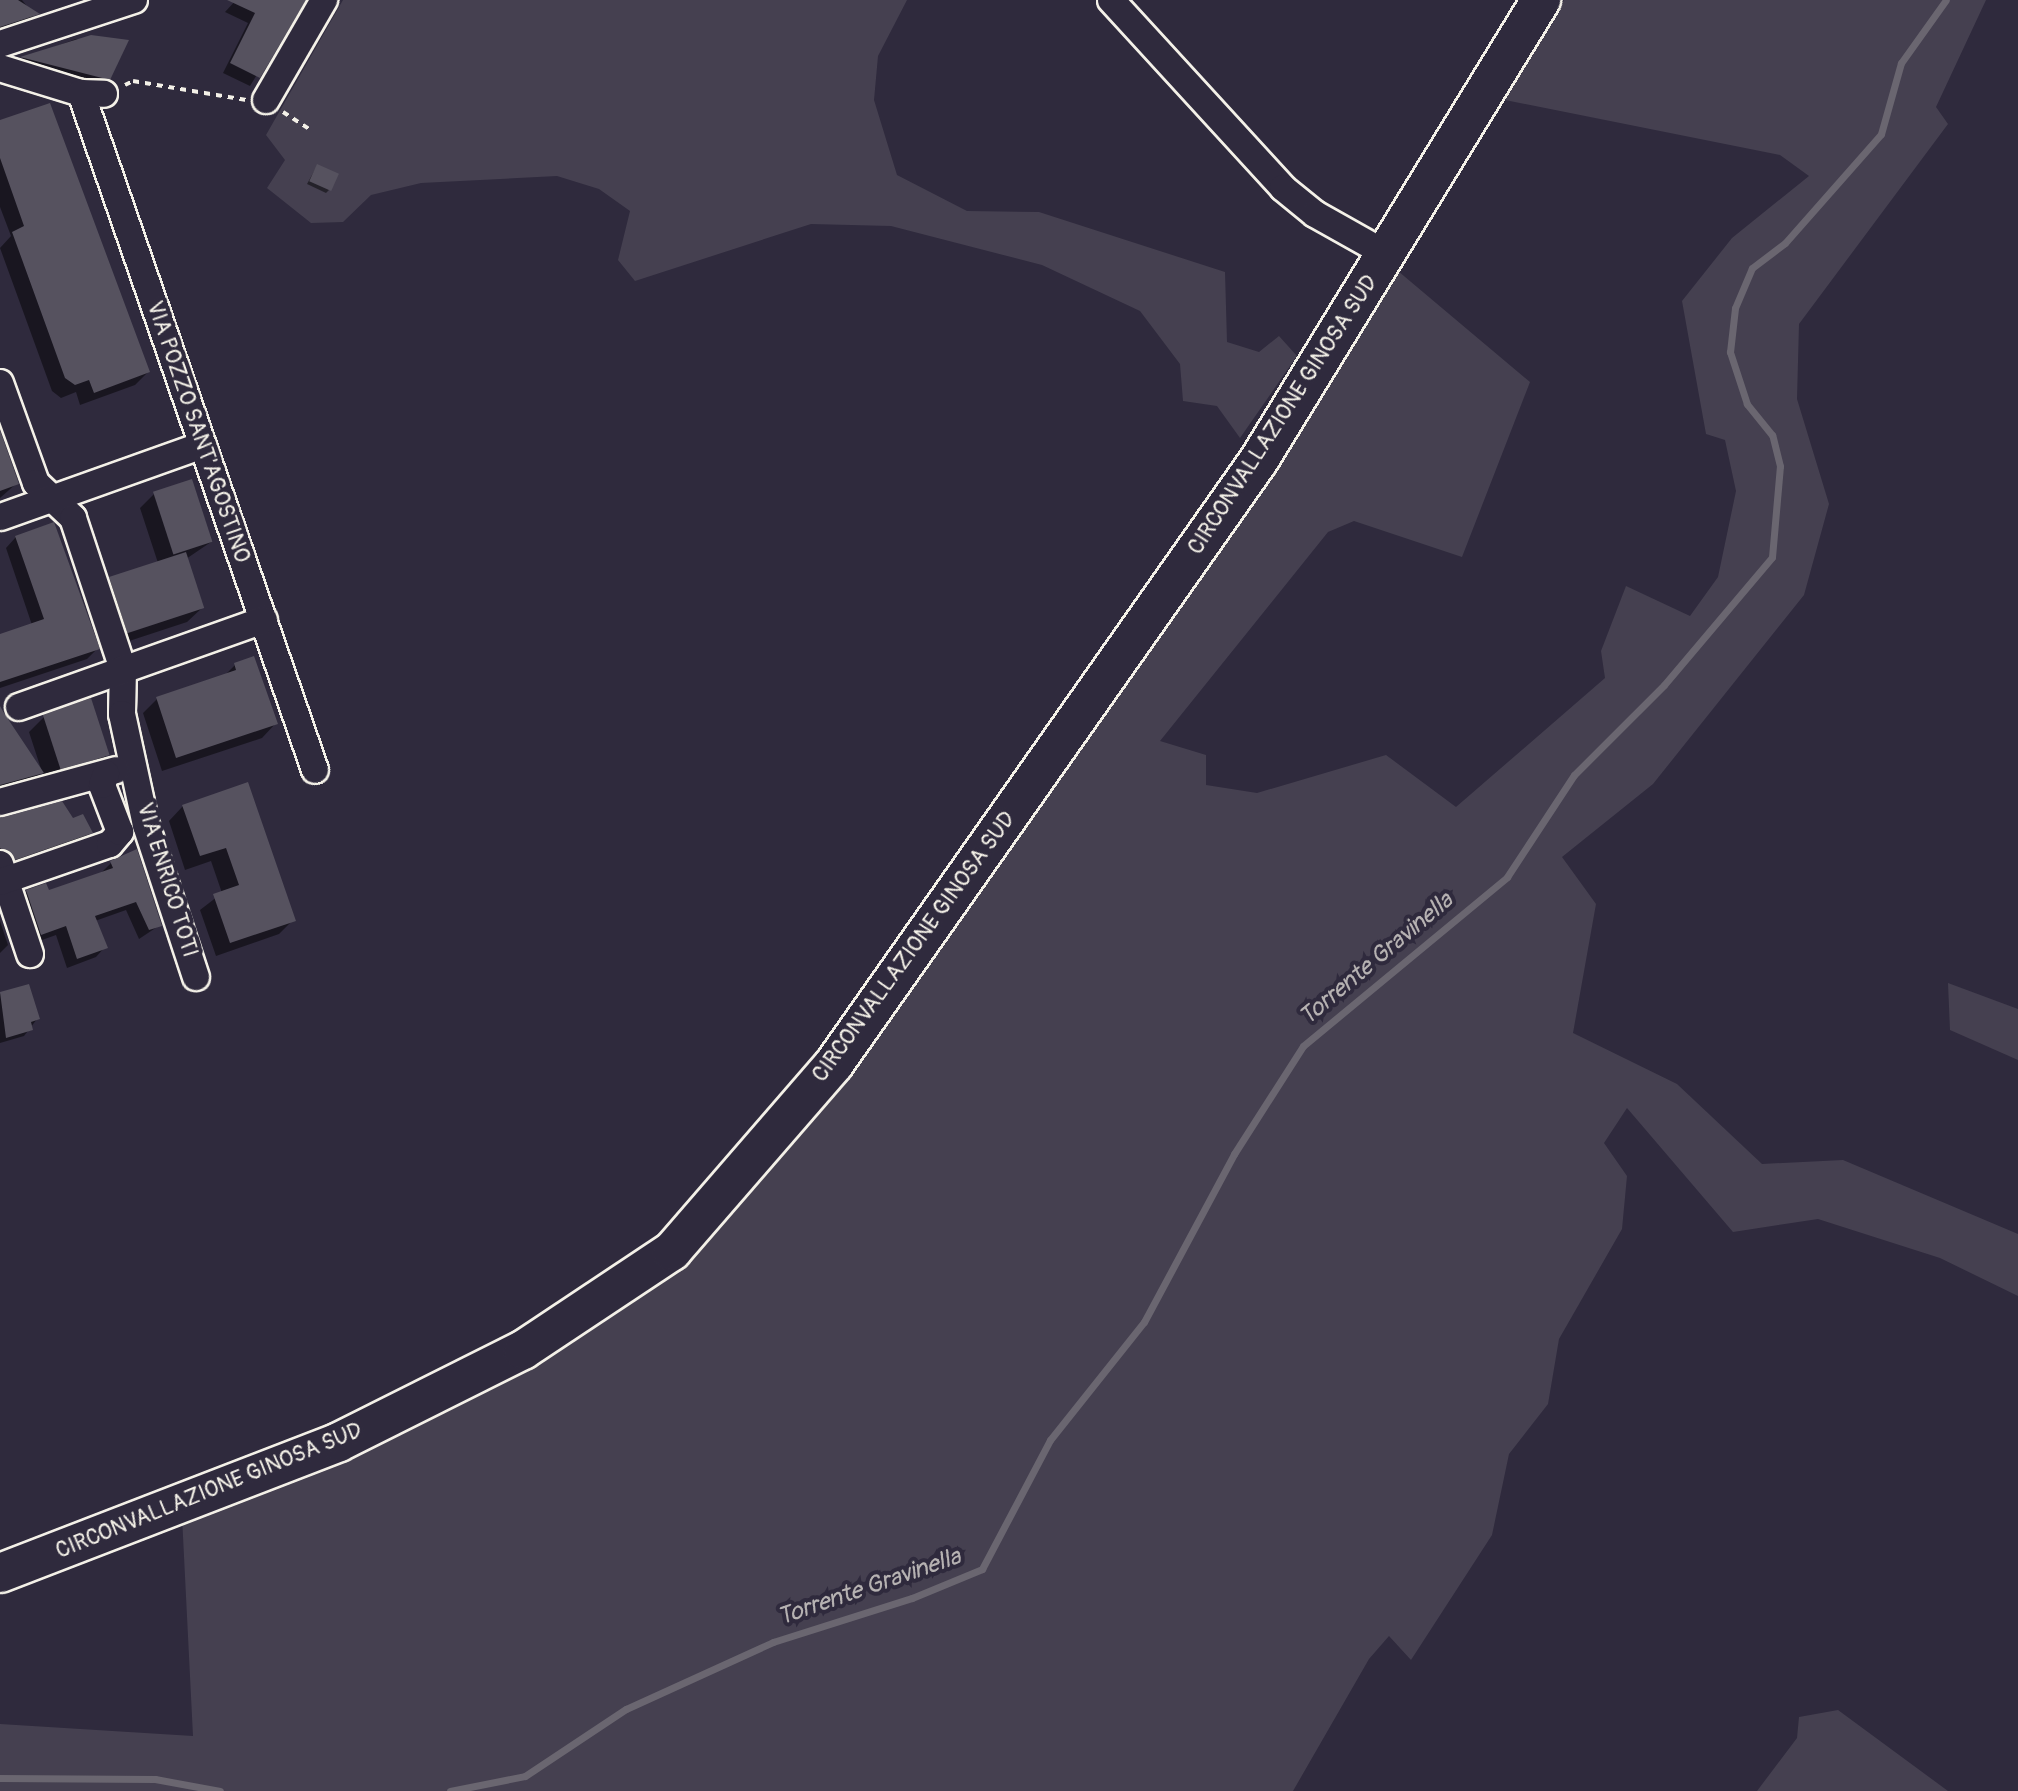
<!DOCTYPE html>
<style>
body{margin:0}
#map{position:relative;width:2018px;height:1791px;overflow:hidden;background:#2f2a3d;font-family:Pangolin,sans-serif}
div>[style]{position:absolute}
.green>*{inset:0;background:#454050}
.shadow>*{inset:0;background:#0007}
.stream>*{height:7px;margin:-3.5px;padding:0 3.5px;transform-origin:3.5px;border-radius:3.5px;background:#6a6670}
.building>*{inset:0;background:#56525f;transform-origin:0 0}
.path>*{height:4px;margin-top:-2px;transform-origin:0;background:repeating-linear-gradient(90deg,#f4f1e8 0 6px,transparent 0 12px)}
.roads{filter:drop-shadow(2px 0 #f4f1e8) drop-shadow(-2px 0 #f4f1e8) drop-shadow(0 2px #f4f1e8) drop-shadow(0 -2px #f4f1e8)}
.street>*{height:26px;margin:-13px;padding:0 13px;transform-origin:13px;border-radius:13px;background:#2f2a3d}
.secondary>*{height:38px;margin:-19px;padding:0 19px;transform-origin:19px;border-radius:19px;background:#2f2a3d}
span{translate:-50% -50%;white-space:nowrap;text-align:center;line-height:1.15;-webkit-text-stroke:8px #2f2a3d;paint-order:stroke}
.street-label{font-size:22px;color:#f4f1e8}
.water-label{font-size:24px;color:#b6b2b2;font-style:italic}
</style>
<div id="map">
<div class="green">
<i style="clip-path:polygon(343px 0,907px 0,878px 56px,874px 100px,897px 175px,967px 211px,1039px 212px,1225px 272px,1227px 342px,1259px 352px,1279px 336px,1297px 356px,1240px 438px,1217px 406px,1183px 401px,1180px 364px,1140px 311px,1042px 265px,891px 226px,811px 224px,635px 281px,618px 260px,630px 211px,599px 189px,557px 176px,421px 183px,371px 195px,343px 222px,311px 223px,267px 188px,285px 160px,266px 135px)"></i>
<i style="clip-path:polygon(1564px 0,1986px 0,1936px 107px,1948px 124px,1799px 324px,1797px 399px,1829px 504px,1804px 595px,1653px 784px,1562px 857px,1596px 904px,1573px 1033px,1677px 1084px,1762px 1164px,1843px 1160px,2018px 1234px,2018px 1296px,1940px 1258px,1818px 1219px,1733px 1232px,1627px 1108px,1604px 1143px,1627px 1176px,1622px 1229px,1559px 1339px,1548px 1404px,1509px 1454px,1492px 1535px,1411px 1660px,1389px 1636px,1369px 1659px,1293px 1791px,0 1791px,0 1724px,193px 1736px,182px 1516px,588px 1330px,844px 1065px,1398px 271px,1530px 382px,1462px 557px,1354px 521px,1328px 532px,1160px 741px,1206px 755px,1206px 785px,1257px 793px,1386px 755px,1456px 807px,1605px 678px,1601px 651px,1626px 586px,1690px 616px,1718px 577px,1736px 491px,1725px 440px,1706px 434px,1682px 301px,1732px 238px,1809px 176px,1780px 155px,1505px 100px)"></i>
<i style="clip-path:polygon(1948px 983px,2018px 1009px,2018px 1060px,1950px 1030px)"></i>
<i style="clip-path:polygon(1838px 1710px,1948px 1791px,1757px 1791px,1797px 1738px,1799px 1717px)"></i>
</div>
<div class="shadow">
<i style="clip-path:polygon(0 0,22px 0,34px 15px,22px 28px,0 36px)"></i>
<i style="clip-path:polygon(236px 0,303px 0,250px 86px,223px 73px,248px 23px,225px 12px)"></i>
<i style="clip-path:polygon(76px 39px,126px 42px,98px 89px,12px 68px,21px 59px)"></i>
<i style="clip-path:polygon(0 122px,148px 372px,135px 385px,80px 405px,76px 392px,61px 398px,52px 391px,0 248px,11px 236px,0 207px)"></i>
<i style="clip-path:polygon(317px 166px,329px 190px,326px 193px,307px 184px)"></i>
<i style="clip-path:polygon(0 431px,17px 483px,0 498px)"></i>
<i style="clip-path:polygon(155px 493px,211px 542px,186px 559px,202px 608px,187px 622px,114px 646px,96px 593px,110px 579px,158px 563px,140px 508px)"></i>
<i style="clip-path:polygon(54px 525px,97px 649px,87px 659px,0 688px,0 636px,32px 625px,6px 548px,16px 537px)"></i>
<i style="clip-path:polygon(235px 665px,276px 723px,262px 738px,162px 771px,143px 713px,157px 699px,224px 676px)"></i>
<i style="clip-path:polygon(0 713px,42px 772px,29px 732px,44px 717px,108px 754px,94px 769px,45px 782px,42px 772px,29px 785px,0 794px)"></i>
<i style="clip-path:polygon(247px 785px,293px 920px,279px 934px,216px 956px,200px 910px,222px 893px,211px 861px,185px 870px,169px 821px,183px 806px)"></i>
<i style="clip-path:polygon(0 819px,73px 821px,91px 833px,78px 845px,0 869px)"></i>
<i style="clip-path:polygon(111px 863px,160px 925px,139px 939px,126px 910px,95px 921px,105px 947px,96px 957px,67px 968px,56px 935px,31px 944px,17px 902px,27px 892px,48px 893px,101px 873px)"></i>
<i style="clip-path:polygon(0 921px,8px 945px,0 953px)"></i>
<i style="clip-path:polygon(28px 986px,37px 1019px,24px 1036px,0 1043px,0 994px)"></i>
</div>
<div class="stream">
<i style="left:0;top:1778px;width:155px;rotate:0.4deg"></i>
<i style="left:155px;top:1779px;width:66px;rotate:10.5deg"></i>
<i style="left:450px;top:1791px;width:76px;rotate:-11.3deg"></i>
<i style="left:525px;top:1776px;width:121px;rotate:-33.6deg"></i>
<i style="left:626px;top:1709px;width:162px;rotate:-24.5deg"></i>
<i style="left:773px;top:1642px;width:146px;rotate:-17.6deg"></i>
<i style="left:912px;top:1598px;width:76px;rotate:-22.5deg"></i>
<i style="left:982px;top:1569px;width:146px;rotate:-62.2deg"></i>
<i style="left:1050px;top:1440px;width:151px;rotate:-51.5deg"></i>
<i style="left:1144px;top:1322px;width:191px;rotate:-61.8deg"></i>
<i style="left:1234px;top:1154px;width:128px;rotate:-57.4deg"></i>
<i style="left:1303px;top:1046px;width:265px;rotate:-39.6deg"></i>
<i style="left:1507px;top:877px;width:122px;rotate:-56.7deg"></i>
<i style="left:1574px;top:775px;width:127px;rotate:-45deg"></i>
<i style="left:1664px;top:685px;width:167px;rotate:-49.8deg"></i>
<i style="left:1772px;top:557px;width:91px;rotate:-85deg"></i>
<i style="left:1780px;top:466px;width:32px;rotate:-104deg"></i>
<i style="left:1772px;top:435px;width:40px;rotate:-129deg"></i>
<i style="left:1747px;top:404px;width:55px;rotate:-108.1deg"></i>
<i style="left:1730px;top:352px;width:44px;rotate:-83.5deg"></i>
<i style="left:1735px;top:308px;width:43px;rotate:-67deg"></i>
<i style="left:1752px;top:268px;width:41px;rotate:-37.1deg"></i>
<i style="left:1785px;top:243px;width:145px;rotate:-48.6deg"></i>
<i style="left:1881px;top:134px;width:74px;rotate:-74.3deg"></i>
<i style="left:1901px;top:63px;width:77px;rotate:-54.5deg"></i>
</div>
<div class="building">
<i style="clip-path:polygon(0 0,18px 0,40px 14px,0 27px)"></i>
<i style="clip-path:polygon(227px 0,306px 0,260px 78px,230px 63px,255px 13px)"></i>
<i style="clip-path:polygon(91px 35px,129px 40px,110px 80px,20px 57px)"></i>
<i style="clip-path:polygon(50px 103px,150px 372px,94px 393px,89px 380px,75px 385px,65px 378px,12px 232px,24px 226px,0 158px,0 120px)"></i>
<i style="left:317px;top:164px;width:24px;height:19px;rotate:24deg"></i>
<i style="clip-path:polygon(0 430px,19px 484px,0 491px)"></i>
<i style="left:192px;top:479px;width:66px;height:41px;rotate:72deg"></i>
<i style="clip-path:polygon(54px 522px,100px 649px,0 682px,0 634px,44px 619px,15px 536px)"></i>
<i style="left:186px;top:552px;width:59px;height:81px;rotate:72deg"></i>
<i style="clip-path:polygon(254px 656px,278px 724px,176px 758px,156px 697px,236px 670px,234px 663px)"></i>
<i style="left:91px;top:698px;width:60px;height:51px;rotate:72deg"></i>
<i style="clip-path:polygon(0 706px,4px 713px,44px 773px,0 785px)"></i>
<i style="clip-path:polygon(248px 782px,296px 921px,230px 943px,213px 894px,239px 885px,226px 848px,200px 856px,182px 805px)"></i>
<i style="clip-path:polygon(62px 801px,73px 818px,83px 814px,93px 833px,15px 860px,0 848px,0 818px)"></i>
<i style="clip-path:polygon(137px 849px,162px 926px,149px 930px,136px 902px,95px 916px,108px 948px,77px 959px,66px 926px,41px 935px,26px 890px,46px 883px,49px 890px,113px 868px,110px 861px)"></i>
<i style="clip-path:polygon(29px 984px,40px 1019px,31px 1022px,33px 1030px,6px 1038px,0 992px)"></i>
</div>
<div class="path">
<i style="left:125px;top:85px;width:9px;rotate:-27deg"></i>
<i style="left:133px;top:81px;width:115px;rotate:9.5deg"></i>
<i style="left:283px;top:112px;width:31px;rotate:33deg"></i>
</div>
<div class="roads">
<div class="street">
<i style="left:1111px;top:0;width:255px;rotate:47.5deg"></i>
<i style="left:1283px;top:188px;width:41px;rotate:39.1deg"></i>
<i style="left:1315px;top:214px;width:84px;rotate:29.3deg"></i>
<i style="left:0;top:44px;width:141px;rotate:-18.2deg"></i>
<i style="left:0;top:68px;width:85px;rotate:17.2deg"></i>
<i style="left:81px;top:93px;width:23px;rotate:2deg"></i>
<i style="left:81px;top:93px;width:716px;rotate:70.93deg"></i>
<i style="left:266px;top:100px;width:116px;rotate:-59.9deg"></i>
<i style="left:0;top:383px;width:106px;rotate:70.2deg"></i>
<i style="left:36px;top:483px;width:51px;rotate:43.4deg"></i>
<i style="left:73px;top:518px;width:159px;rotate:71.7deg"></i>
<i style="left:123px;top:669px;width:45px;rotate:91.3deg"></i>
<i style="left:122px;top:714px;width:114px;rotate:77.8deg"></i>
<i style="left:146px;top:825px;width:160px;rotate:71.8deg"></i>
<i style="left:1px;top:517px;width:214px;rotate:-19.6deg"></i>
<i style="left:19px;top:707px;width:260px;rotate:-19.6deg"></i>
<i style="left:0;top:802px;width:120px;rotate:-15.4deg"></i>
<i style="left:0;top:864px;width:95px;rotate:71.6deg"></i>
<i style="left:0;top:882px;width:116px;rotate:-19.1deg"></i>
<i style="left:110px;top:844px;width:16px;rotate:-50deg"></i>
<i style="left:120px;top:832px;width:50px;rotate:-111deg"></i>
<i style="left:102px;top:785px;width:12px;rotate:-70deg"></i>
</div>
<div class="secondary">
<i style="left:0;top:1573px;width:363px;rotate:-21.1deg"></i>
<i style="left:339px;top:1442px;width:206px;rotate:-26.6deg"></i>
<i style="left:523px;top:1350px;width:179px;rotate:-33.6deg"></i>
<i style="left:672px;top:1251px;width:247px;rotate:-49.1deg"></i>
<i style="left:834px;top:1064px;width:739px;rotate:-54.87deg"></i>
<i style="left:1259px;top:460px;width:540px;rotate:-58.49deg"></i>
</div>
</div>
<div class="street-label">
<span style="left:1283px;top:415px;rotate:-57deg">CIRCONVALLAZIONE GINOSA SUD</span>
<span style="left:198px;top:432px;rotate:71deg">VIA POZZO SANT'AGOSTINO</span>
<span style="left:167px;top:880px;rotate:73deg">VIA ENRICO TOTI</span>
<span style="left:914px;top:947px;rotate:-54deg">CIRCONVALLAZIONE GINOSA SUD</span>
<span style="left:209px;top:1491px;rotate:-22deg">CIRCONVALLAZIONE GINOSA SUD</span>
</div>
<div class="water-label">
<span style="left:1376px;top:959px;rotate:-40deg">Torrente Gravinella</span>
<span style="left:869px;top:1587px;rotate:-19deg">Torrente Gravinella</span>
</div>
</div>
